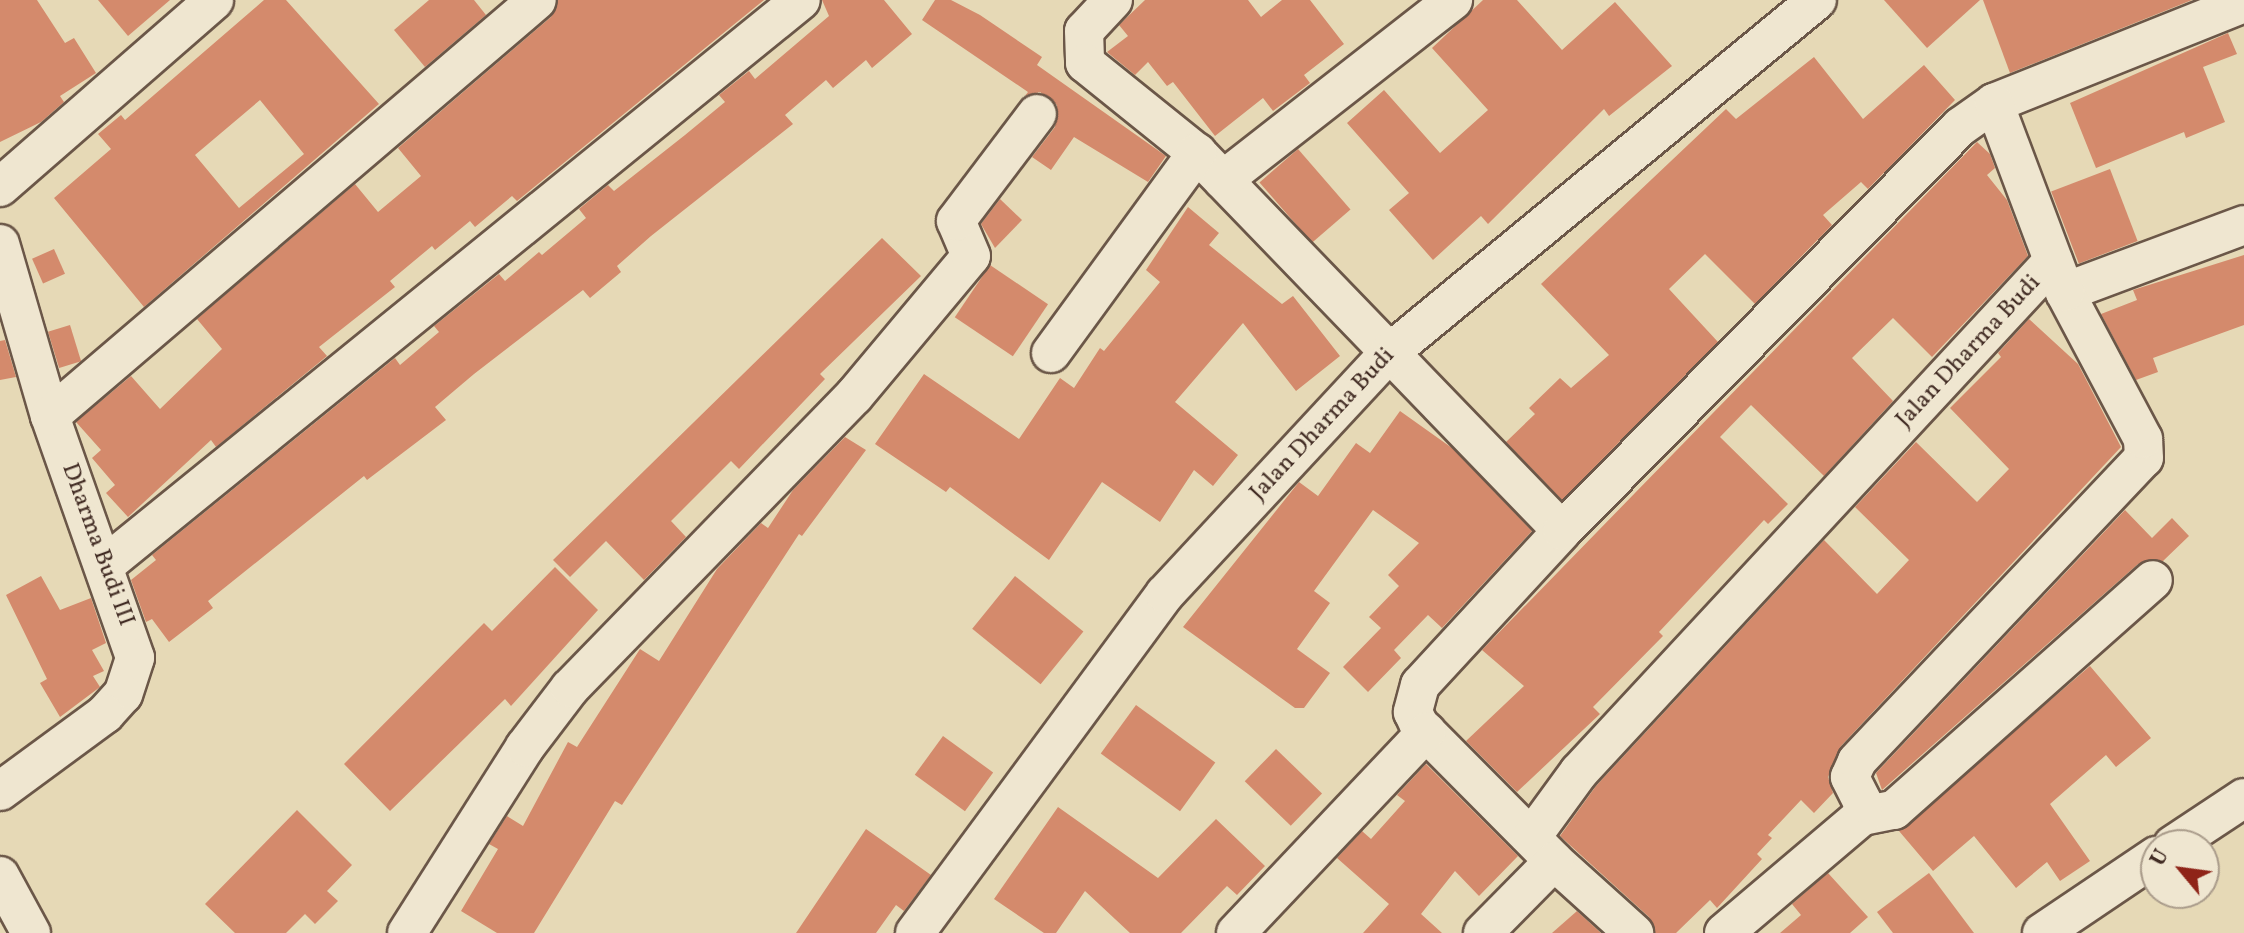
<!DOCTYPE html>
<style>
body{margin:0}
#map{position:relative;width:2244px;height:933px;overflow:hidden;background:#e6d9b6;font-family:Vollkorn,serif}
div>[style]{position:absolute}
.building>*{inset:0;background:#d48a6c;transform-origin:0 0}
.roads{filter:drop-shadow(2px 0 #6b5748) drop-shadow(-2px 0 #6b5748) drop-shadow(0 2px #6b5748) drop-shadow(0 -2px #6b5748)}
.minor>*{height:38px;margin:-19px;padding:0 19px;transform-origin:19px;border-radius:19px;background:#efe6d0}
span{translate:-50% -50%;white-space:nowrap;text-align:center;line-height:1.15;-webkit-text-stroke:6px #efe6d0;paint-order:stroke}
.street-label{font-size:24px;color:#422c24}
.north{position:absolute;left:2140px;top:829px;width:80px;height:80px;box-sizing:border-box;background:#efe6d0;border:2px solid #aa9c8b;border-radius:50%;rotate:299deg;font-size:22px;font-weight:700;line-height:32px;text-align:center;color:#422c24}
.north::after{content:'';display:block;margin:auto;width:28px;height:36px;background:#8f2418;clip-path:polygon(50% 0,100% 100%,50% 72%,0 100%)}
</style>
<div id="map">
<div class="building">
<i style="clip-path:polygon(0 0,37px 0,65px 43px,74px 38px,96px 73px,60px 96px,64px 102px,41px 122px,0 142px)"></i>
<i style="clip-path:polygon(98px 0,170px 0,128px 36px)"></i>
<i style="clip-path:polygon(evenodd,264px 0,286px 0,379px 104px,144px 307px,54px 198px,111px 149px,98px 134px,121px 115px,125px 120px,264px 0,260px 100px,304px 154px,239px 208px,195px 155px,260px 100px)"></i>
<i style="clip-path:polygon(429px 0,474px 0,486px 15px,425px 67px,394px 30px)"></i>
<i style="clip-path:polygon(558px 0,764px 0,517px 201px,512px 196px,475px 227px,470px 221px,435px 250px,432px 246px,390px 281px,395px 287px,319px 347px,327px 356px,216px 447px,211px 440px,128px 517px,106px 493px,115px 485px,92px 458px,101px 450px,76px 422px,131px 376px,160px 409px,222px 349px,197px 319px,355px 184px,378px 212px,421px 176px,398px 148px,551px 17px)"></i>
<i style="clip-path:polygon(822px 0,884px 0,912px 34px,872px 68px,866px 60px,833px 88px,826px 80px,785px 115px,793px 124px,651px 236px,617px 266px,621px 272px,590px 298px,583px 290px,474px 374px,435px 407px,446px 420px,367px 480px,364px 476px,208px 601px,213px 608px,169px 642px,152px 619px,146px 622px,131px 580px,156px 560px,152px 555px,395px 358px,400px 365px,439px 332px,434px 326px,499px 274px,505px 281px,539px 252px,542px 255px,586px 218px,579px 209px,608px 185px,614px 191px,685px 135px,725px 102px,719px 95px,749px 71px,755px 79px,829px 16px)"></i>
<i style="clip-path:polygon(935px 0,951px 0,980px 15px,1042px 57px,1037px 65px,1166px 156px,1148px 182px,1074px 137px,1051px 170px,1032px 157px,1055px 127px,1057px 105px,1040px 92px,1025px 96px,1028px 92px,922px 20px)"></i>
<i style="clip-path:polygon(1145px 0,1248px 0,1261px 17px,1282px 0,1310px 0,1344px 44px,1304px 75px,1310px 83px,1273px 111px,1263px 98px,1215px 136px,1173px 82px,1167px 86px,1148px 62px,1135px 75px,1107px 52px,1128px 36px,1119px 25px)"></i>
<i style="clip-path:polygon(1483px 0,1517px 0,1562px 50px,1615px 2px,1672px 66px,1609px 116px,1604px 109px,1488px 224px,1481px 216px,1433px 260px,1389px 210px,1409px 193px,1347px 123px,1384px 90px,1440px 153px,1488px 110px,1432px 48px)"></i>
<i style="clip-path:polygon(1884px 0,1980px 0,1927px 48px)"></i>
<i style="clip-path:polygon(1983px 0,2192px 0,2010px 73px)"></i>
<i style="clip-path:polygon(2228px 33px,2237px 54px,2203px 67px,2225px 122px,2186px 138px,2184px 132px,2096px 168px,2070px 103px)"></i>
<i style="clip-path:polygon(1814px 57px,1863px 119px,1924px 65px,1955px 100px,1868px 189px,1861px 182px,1823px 215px,1832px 225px,1755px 304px,1705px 254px,1669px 289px,1718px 342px,1562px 500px,1506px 442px,1535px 414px,1529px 408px,1560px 378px,1571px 388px,1609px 355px,1541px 284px,1726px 109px,1736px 119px)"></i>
<i style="clip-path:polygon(1977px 142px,1990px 154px,1995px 168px,1987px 175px,2007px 200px,2028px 256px,1932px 357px,1893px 318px,1852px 358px,1893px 401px,1824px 476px,1751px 405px,1720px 437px,1788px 504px,1768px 524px,1764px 520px,1659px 632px,1663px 636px,1593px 707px,1600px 714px,1517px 792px,1466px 741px,1524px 686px,1482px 650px)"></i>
<i style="left:1298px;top:149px;width:80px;height:51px;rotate:49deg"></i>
<i style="left:2110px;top:169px;width:77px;height:63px;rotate:69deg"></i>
<i style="clip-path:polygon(1000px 199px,1022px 220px,995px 248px,981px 224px)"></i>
<i style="clip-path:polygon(1188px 207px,1219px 233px,1209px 245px,1282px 304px,1293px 296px,1340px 356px,1296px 391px,1243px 323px,1175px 402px,1238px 455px,1213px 486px,1194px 470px,1160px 522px,1102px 482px,1049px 560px,950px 487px,946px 492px,875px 444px,924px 374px,1019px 439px,1060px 378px,1074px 388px,1100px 348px,1104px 351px,1160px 282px,1146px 270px)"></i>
<i style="clip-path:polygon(882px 238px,921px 276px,820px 374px,825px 379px,739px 469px,731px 461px,671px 521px,686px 537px,644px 580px,606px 541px,570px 577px,553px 560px)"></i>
<i style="left:54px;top:249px;width:27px;height:24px;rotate:66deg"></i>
<i style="clip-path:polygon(2244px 255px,2244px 325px,2153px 358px,2158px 372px,2136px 380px,2101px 314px,2137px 300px,2133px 290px)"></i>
<i style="left:990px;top:265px;width:70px;height:63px;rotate:34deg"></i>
<i style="clip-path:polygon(2029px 319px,2078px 364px,2121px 447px,1841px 746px,1828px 777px,1833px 793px,1814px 813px,1801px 800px,1768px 835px,1772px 838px,1757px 854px,1762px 859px,1717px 908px,1710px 900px,1676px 933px,1655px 933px,1649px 917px,1560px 836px,1596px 786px,1824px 540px,1877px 594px,1909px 560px,1855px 507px,1916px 442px,1977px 502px,2009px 469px,1950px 408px,2001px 357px,1998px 353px)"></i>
<i style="left:70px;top:325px;width:38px;height:23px;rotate:73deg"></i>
<i style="clip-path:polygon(5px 340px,16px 377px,0 380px,0 341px)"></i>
<i style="clip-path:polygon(1400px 411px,1452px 448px,1532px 531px,1442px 628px,1428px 615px,1394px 650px,1401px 658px,1368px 692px,1343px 667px,1381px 628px,1369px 617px,1399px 586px,1388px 575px,1419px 543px,1373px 510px,1314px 591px,1330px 603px,1297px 649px,1330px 673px,1304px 708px,1295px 708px,1183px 627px,1299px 482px,1318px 496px,1356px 443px,1370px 453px)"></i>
<i style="clip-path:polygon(845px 437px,866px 450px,802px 536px,799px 534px,622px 805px,615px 801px,534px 933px,497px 933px,461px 911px,498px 849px,489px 844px,507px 816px,523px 826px,568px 742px,577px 747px,640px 649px,659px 661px,717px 569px,761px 523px,768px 528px,793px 490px)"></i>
<i style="clip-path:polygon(2125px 510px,2152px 538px,2172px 518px,2189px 536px,2163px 561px,2138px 564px,1882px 790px,1876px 773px)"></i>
<i style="clip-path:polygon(555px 567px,598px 610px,511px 706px,505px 699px,390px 811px,344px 764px,484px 623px,492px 631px)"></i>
<i style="clip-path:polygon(41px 576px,60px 610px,91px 598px,106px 643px,92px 650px,104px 671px,93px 676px,100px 687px,60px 717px,40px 683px,47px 679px,6px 595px)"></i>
<i style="left:1015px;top:576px;width:88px;height:68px;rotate:39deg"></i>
<i style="clip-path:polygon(2090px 666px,2151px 738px,2116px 767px,2106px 755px,2050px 804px,2090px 861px,2060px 881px,2047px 862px,2016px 888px,1974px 836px,1933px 871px,1899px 831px)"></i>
<i style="left:1136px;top:705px;width:98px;height:60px;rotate:36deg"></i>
<i style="left:943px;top:736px;width:62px;height:48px;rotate:36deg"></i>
<i style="left:1276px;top:749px;width:64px;height:45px;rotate:44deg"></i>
<i style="clip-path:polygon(1426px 764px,1518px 856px,1479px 896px,1455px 871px,1421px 914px,1442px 933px,1363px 933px,1389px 904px,1337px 858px,1362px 831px,1371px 839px,1405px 801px,1397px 795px)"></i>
<i style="clip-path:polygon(1058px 807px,1158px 878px,1216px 819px,1265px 866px,1237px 895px,1227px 886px,1181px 933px,1130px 933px,1085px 891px,1056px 933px,1044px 933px,994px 899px)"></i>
<i style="clip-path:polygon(297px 810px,352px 865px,327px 891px,338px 901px,315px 924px,305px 914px,286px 933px,235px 933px,205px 904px)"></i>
<i style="clip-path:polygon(866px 829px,931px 875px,904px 911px,896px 905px,876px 933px,796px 933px)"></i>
<i style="clip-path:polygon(1828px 873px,1868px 917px,1850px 933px,1780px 933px,1801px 915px,1792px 904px)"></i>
<i style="clip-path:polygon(1929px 873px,1974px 933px,1893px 933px,1877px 912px)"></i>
<i style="clip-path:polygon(1577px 911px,1601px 933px,1552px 933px)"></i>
</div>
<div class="roads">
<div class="minor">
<i style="left:1113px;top:0;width:42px;rotate:133.1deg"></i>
<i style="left:1084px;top:31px;width:32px;rotate:88deg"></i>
<i style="left:1085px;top:63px;width:144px;rotate:38.8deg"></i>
<i style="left:1197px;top:153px;width:525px;rotate:46deg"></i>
<i style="left:1562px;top:531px;width:209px;rotate:132.7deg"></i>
<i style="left:1420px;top:685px;width:28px;rotate:105deg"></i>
<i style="left:1413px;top:712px;width:14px;rotate:65deg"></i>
<i style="left:1419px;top:725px;width:192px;rotate:45.2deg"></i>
<i style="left:1554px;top:861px;width:108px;rotate:42deg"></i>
<i style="left:1223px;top:180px;width:292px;rotate:-38deg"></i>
<i style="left:0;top:187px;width:284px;rotate:-41.1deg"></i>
<i style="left:0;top:244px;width:179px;rotate:73.8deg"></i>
<i style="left:50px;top:416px;width:256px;rotate:70.6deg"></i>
<i style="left:135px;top:658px;width:38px;rotate:108deg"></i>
<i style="left:123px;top:694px;width:27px;rotate:132deg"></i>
<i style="left:105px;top:714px;width:130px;rotate:143.7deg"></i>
<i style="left:2065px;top:292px;width:191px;rotate:-20.5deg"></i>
<i style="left:1051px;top:353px;width:248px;rotate:-53.9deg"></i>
<i style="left:50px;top:416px;width:640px;rotate:-40.5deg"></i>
<i style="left:1562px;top:531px;width:567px;rotate:-45.43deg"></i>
<i style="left:1960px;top:127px;width:42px;rotate:-35.2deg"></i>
<i style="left:1994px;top:103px;width:269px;rotate:-21.8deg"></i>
<i style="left:105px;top:565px;width:896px;rotate:-39.07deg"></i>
<i style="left:1862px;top:816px;width:33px;rotate:-11deg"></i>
<i style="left:1894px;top:810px;width:346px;rotate:-41.6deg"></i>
<i style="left:1533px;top:835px;width:78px;rotate:-53.9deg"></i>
<i style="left:1579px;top:772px;width:697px;rotate:-47.15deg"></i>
<i style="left:2173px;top:845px;width:85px;rotate:-33.5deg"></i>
<i style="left:0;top:876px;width:65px;rotate:61.5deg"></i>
<i style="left:407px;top:933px;width:220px;rotate:-57.6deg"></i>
<i style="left:525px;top:747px;width:74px;rotate:-52.7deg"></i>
<i style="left:570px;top:688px;width:407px;rotate:-45.8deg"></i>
<i style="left:854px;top:396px;width:182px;rotate:-50.1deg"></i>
<i style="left:971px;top:256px;width:38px;rotate:-113deg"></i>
<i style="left:956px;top:221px;width:134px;rotate:-52.9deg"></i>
<i style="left:915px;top:933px;width:421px;rotate:-53.6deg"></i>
<i style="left:1165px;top:594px;width:328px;rotate:-47.1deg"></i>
<i style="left:1388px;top:354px;width:556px;rotate:-39.53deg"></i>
<i style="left:1236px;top:933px;width:277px;rotate:-46.6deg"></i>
<i style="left:1483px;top:933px;width:101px;rotate:-45.4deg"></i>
<i style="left:1724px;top:933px;width:181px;rotate:-40.3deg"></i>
<i style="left:1862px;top:816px;width:13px;rotate:-86deg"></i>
<i style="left:1863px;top:803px;width:29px;rotate:-117deg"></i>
<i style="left:1850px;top:777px;width:17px;rotate:-66deg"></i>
<i style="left:1857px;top:761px;width:417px;rotate:-46.6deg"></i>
<i style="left:2144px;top:458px;width:19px;rotate:-93deg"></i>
<i style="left:2143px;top:439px;width:166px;rotate:-118deg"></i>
<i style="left:2065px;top:292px;width:202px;rotate:-110.6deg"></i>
<i style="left:2042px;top:933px;width:138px;rotate:-34deg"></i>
</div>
</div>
<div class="street-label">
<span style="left:1969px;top:352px;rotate:-47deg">Jalan Dharma Budi</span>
<span style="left:1323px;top:425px;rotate:-47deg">Jalan Dharma Budi</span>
<span style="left:97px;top:545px;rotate:70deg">Dharma Budi III</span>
</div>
<div class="north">U</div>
</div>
